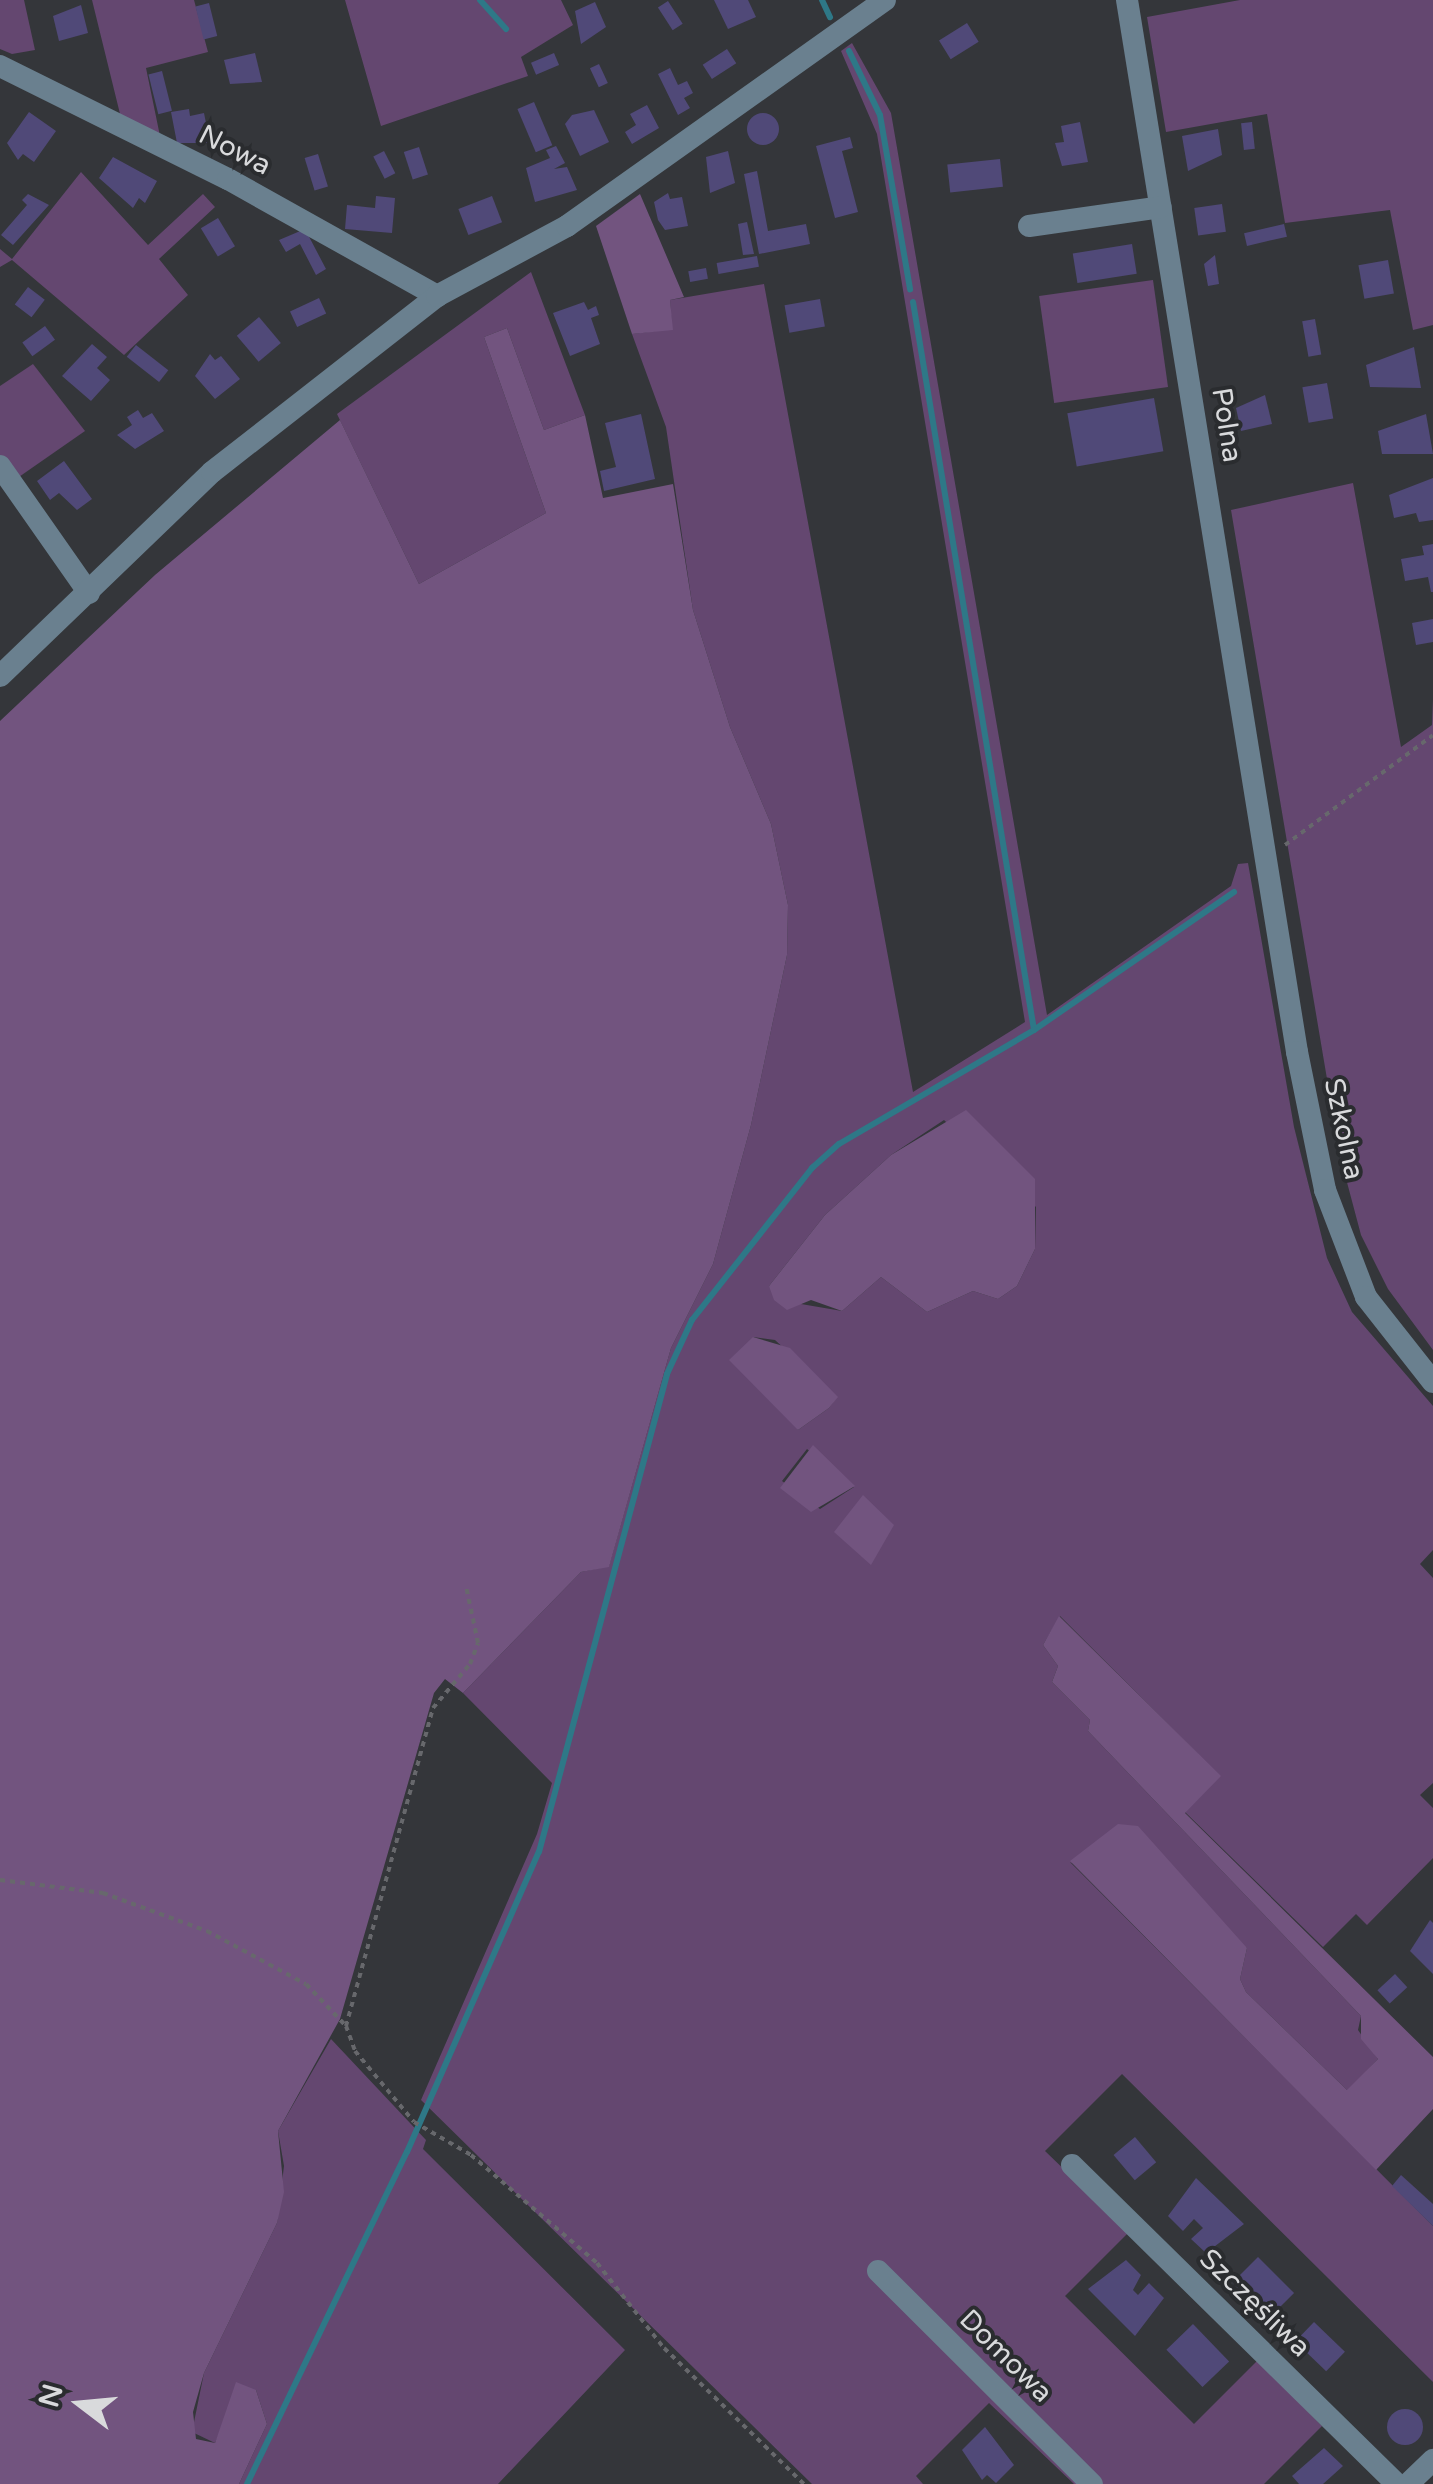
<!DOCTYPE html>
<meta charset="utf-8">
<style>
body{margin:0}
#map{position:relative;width:1433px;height:2484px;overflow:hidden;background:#34363a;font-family:"Varela Round",sans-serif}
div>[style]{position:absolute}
.green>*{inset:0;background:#644770;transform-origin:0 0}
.forest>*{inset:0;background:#72547f}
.stream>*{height:6px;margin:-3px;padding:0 3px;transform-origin:3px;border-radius:3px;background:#2e7887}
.building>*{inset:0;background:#504978;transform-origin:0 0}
.round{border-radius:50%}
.path>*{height:4px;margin-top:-2px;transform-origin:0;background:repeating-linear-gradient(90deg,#67686c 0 5px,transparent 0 10px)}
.minor>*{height:22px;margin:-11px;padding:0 11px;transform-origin:11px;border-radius:11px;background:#6a808f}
span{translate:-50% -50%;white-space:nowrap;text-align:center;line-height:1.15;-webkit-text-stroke:8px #2a2c2f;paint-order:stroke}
.street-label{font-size:28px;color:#d9dadc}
.north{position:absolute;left:30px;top:2354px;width:100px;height:100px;-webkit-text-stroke:8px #2a2c2f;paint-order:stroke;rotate:286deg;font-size:28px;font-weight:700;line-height:40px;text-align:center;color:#d9dadc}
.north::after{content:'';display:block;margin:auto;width:35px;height:45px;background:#d9dadc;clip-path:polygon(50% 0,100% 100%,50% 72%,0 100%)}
</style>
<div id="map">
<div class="green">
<i style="clip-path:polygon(0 0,24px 0,35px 50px,12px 54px,0 49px)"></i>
<i style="clip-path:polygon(92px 0,194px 0,208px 52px,146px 68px,160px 136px,121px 118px)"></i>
<i style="clip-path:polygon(345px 0,561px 0,573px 25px,521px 57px,528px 76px,381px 126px)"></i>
<i style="clip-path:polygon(1240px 0,1433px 0,1433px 325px,1413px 330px,1390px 210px,1285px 223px,1267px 114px,1166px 132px,1147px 17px)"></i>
<i style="clip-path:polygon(evenodd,852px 43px,891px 113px,1047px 1015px,1231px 886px,1238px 864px,1248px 863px,1294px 1127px,1327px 1258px,1352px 1312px,1433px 1406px,1433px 1550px,1420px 1564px,1433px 1578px,1433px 1783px,1420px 1795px,1433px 1808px,1433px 1858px,1367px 1925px,1356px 1914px,1323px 1947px,1185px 1812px,1220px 1776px,1060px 1616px,1043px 1645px,1058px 1666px,1052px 1682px,1090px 1720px,1088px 1731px,1361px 2016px,1358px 2030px,1378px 2059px,1348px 2091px,1246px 1992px,1240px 1979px,1247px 1948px,1070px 1862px,1433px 2226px,1433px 2382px,1122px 2074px,1045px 2151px,1129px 2232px,1065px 2296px,1194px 2424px,1258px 2360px,1322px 2426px,1264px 2484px,1074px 2484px,989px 2403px,916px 2476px,923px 2484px,812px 2484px,421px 2100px,537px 1834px,552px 1783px,463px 1693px,581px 1572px,609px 1566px,671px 1348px,713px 1264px,751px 1125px,787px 955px,788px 905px,771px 824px,730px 727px,693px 610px,666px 427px,632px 334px,672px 329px,670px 300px,764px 284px,913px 1092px,1025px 1022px,877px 134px,841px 51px,852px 43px,944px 1120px,1036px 1207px,1035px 1249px,1017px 1286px,998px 1299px,973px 1291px,927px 1312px,881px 1277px,842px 1311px,801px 1304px,769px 1286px,825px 1215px,891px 1155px,944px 1120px,852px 43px,753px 1337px,775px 1340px,837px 1397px,829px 1408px,798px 1430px,753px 1337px,852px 43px,807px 1449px,854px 1487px,820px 1509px,782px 1481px,807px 1449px)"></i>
<i style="clip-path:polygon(81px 172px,148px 245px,203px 194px,215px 207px,159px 259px,188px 295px,124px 355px,12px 260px,0 267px,0 249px,12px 259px)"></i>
<i style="clip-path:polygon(531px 272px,585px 415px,544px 430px,507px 328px,484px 337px,546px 513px,419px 584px,337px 414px)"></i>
<i style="left:1153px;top:280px;width:108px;height:115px;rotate:82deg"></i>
<i style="clip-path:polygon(33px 364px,85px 431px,16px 479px,0 455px,0 386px)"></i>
<i style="clip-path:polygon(1353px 483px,1401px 747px,1432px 725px,1433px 699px,1433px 1350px,1388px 1289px,1361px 1235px,1340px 1156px,1231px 510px)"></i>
<i style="clip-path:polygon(331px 2039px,426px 2140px,423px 2149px,625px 2350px,498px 2484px,239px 2484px,267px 2424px,256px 2390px,226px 2418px,215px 2443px,192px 2432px,204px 2373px,277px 2223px,284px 2166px,278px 2131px)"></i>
</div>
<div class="forest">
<i style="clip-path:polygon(640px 194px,684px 297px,670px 300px,673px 330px,632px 334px,596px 226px)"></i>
<i style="clip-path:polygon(507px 328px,544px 430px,585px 415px,603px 498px,673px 484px,693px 610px,730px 727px,771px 824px,788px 905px,787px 955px,751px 1125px,713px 1264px,671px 1348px,609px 1567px,581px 1572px,463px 1693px,445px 1679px,434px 1693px,340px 2019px,278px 2131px,284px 2192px,277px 2223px,204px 2373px,193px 2412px,196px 2439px,215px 2443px,236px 2382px,256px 2390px,267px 2424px,239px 2484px,0 2484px,0 721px,155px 575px,340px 420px,419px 584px,546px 513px,484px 337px)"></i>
<i style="clip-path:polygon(966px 1110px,1035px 1179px,1035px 1249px,1017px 1286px,998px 1299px,973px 1291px,927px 1312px,881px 1277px,842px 1311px,811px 1300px,787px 1310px,774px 1300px,769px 1286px,825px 1215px,891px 1155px)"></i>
<i style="clip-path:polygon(753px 1337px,790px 1348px,838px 1397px,829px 1408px,798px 1430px,729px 1360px)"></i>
<i style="clip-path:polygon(813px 1445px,855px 1486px,811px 1512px,780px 1488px)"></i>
<i style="clip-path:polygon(863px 1495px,894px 1525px,871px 1565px,834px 1532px)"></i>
<i style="clip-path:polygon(1059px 1616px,1221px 1776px,1185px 1813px,1433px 2057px,1433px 2109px,1376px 2170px,1070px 1861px,1118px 1824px,1138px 1826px,1247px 1948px,1240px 1979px,1246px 1992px,1347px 2090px,1378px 2059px,1361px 2039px,1361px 2016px,1088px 1731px,1090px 1720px,1052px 1682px,1058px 1666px,1043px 1645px)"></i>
</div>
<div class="stream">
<i style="left:480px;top:0;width:39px;rotate:48deg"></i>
<i style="left:822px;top:0;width:19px;rotate:65deg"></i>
<i style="left:849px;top:51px;width:71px;rotate:64.2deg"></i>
<i style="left:880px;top:115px;width:177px;rotate:80.2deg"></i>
<i style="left:913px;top:302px;width:738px;rotate:80.56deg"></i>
<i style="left:247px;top:2484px;width:369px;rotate:-64.3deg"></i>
<i style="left:407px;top:2152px;width:328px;rotate:-66.3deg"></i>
<i style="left:539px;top:1852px;width:495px;rotate:-75deg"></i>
<i style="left:667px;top:1374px;width:60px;rotate:-65.2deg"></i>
<i style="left:692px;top:1320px;width:194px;rotate:-51.7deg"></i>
<i style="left:812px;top:1168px;width:36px;rotate:-42deg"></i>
<i style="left:839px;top:1144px;width:226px;rotate:-30.3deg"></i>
<i style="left:1034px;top:1030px;width:243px;rotate:-34.6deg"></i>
</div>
<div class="building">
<i style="clip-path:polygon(714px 0,748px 0,756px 17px,728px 29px)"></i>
<i style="left:668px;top:1px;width:27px;height:12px;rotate:57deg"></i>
<i style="clip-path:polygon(595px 2px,606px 27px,581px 44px,575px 11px)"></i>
<i style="left:209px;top:3px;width:34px;height:14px;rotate:76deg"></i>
<i style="clip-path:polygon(81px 5px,88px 33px,59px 41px,53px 16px)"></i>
<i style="left:967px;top:23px;width:22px;height:33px;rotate:58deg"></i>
<i style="left:727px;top:49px;width:17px;height:29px;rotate:57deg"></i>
<i style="clip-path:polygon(255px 53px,262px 82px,230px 84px,224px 60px)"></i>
<i style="left:554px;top:53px;width:13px;height:25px;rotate:67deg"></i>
<i style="left:599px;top:64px;width:21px;height:10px;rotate:65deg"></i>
<i style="clip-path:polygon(670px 68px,678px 85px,687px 81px,693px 93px,684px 98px,690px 108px,678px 115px,658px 74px)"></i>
<i style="left:162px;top:71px;width:41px;height:14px;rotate:76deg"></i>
<i style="left:534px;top:102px;width:47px;height:18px;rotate:67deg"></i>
<i style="clip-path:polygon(647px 105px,659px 128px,632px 144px,625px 132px,636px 125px,630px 114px)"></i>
<i style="clip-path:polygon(189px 109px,190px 116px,204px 113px,210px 143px,177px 143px,171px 112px)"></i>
<i style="clip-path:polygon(594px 110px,609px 142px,580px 156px,565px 124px,572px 115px)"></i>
<i style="clip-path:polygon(29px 112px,56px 131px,34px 162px,23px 154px,18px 160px,7px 143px)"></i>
<i class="round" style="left:747px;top:113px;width:32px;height:32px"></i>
<i style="clip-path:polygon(1080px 122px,1088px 162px,1062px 166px,1055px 143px,1064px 142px,1061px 126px)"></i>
<i style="left:1252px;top:122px;width:27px;height:11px;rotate:84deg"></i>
<i style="clip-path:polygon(1218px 129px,1222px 155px,1188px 171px,1182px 136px)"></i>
<i style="clip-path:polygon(850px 137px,853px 148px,842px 151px,858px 212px,835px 218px,816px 146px)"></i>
<i style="clip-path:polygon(556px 146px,565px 163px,554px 169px,567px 167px,577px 190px,535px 202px,526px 168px,550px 158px,546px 150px)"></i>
<i style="left:419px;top:147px;width:29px;height:16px;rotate:72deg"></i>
<i style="left:384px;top:151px;width:25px;height:12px;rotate:63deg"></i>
<i style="clip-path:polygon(728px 151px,735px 183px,710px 193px,706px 157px)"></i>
<i style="left:318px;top:154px;width:34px;height:14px;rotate:73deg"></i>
<i style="clip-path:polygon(113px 157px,157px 181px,145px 203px,139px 198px,133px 208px,99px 178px)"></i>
<i style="left:1000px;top:159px;width:28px;height:53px;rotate:84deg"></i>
<i style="clip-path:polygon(757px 171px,768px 231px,806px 224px,810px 244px,759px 254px,744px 174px)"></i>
<i style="clip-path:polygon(668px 193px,670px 199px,682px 197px,688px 226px,665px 230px,658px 220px,654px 202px)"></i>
<i style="clip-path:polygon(28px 194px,49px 205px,13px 245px,1px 235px,27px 205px,22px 200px)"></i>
<i style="clip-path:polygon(376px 196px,395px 198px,392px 233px,345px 229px,347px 205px,375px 208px)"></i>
<i style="left:492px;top:196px;width:28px;height:36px;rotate:69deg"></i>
<i style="left:1222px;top:204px;width:28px;height:28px;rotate:82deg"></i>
<i style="left:218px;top:218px;width:33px;height:20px;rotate:59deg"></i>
<i style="clip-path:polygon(747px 222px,754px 254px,743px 255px,738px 224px)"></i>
<i style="left:1284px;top:224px;width:13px;height:41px;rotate:77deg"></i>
<i style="clip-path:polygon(305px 229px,326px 269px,316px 275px,300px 244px,286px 252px,279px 240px)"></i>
<i style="left:1132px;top:244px;width:30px;height:60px;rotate:81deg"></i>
<i style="clip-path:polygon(1215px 255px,1219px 284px,1208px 286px,1204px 264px)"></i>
<i style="left:757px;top:256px;width:11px;height:41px;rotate:80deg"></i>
<i style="left:1388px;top:260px;width:34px;height:30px;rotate:80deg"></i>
<i style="left:706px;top:268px;width:11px;height:18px;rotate:80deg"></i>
<i style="left:28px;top:287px;width:21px;height:22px;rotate:37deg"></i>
<i style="left:319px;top:298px;width:17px;height:32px;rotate:65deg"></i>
<i style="left:820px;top:299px;width:28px;height:36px;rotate:80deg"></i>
<i style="clip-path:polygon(584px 302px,588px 310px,596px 306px,599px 315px,591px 318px,600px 344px,570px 356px,553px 313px)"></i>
<i style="left:259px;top:317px;width:34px;height:29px;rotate:50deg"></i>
<i style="left:1315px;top:319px;width:36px;height:13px;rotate:80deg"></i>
<i style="left:45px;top:326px;width:17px;height:28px;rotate:54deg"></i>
<i style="clip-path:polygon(92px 344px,107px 357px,97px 368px,110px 380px,91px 401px,62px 376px)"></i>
<i style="left:136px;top:345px;width:41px;height:15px;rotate:38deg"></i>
<i style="clip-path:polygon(1414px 347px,1421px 388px,1370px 387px,1366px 365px)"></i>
<i style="clip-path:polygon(210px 354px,215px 360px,221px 356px,240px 379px,215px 399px,195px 376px)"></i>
<i style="left:1327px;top:383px;width:36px;height:25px;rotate:80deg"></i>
<i style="clip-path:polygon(1265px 395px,1272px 424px,1241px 431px,1236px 408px)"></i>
<i style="left:1154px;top:398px;width:54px;height:88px;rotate:80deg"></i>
<i style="clip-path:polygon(138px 410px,143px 418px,152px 413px,164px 431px,135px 449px,117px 435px,132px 425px,127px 417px)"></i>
<i style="clip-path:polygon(641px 414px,655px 479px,604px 491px,600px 471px,616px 467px,605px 423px)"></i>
<i style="clip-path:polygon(1426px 414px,1433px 454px,1382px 454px,1378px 431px)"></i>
<i style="clip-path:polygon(64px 461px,92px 499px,77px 510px,59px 493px,50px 500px,37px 481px)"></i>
<i style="clip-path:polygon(1433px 478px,1433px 520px,1419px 522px,1416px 513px,1394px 518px,1389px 495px)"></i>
<i style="clip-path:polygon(1433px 544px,1433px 592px,1431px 592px,1428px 577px,1405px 581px,1401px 559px,1424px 555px,1422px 546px)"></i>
<i style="clip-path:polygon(1433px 619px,1433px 642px,1416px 645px,1412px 623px)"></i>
<i style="clip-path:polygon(1430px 1920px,1433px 1923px,1433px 1974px,1410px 1951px)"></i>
<i style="left:1395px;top:1974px;width:18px;height:24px;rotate:47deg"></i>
<i style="left:1135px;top:2137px;width:33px;height:28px;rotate:50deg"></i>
<i style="clip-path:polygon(1401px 2175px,1433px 2204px,1433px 2226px,1392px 2186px)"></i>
<i style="clip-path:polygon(1196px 2178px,1244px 2224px,1206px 2253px,1191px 2239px,1203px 2228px,1194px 2219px,1183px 2231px,1168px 2216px)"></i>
<i style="left:1258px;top:2257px;width:51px;height:36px;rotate:45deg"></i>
<i style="clip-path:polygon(1126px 2260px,1141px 2275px,1133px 2290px,1138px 2295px,1149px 2283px,1164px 2298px,1135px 2336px,1088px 2289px)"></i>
<i style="left:1314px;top:2322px;width:43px;height:27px;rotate:44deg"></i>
<i style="left:1193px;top:2324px;width:52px;height:37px;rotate:46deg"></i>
<i class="round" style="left:1387px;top:2409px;width:36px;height:36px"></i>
<i style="clip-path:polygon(985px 2427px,1014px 2465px,996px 2483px,987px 2475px,982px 2480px,962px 2450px)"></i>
<i style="clip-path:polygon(1324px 2448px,1343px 2466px,1323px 2484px,1299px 2484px,1292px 2476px)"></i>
</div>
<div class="path">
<i style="left:1285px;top:845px;width:184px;rotate:-36.6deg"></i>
<i style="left:0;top:1880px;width:104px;rotate:7.2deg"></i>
<i style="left:103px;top:1893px;width:111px;rotate:20.1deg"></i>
<i style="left:207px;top:1931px;width:112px;rotate:28.2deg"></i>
<i style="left:306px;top:1984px;width:58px;rotate:46.4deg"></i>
<i style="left:346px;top:2026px;width:27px;rotate:70deg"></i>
<i style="left:355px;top:2051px;width:92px;rotate:50.3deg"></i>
<i style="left:414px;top:2122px;width:66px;rotate:30.1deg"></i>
<i style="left:471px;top:2155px;width:166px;rotate:40.6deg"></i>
<i style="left:597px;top:2263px;width:108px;rotate:51.8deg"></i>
<i style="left:664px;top:2348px;width:195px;rotate:44.2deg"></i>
<i style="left:346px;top:2026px;width:330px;rotate:-74.7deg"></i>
<i style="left:433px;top:1708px;width:57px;rotate:-49.9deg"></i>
<i style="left:470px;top:1664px;width:22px;rotate:-69deg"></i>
<i style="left:478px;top:1643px;width:58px;rotate:-101.9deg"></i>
</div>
<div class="minor">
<i style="left:1127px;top:0;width:1066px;rotate:80.82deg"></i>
<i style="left:1297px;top:1052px;width:141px;rotate:78.5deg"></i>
<i style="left:1325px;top:1190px;width:115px;rotate:69deg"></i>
<i style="left:1366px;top:1297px;width:108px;rotate:51.8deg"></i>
<i style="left:0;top:66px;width:254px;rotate:26.4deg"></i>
<i style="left:228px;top:179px;width:240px;rotate:29.2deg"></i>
<i style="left:1029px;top:226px;width:133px;rotate:-8.2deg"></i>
<i style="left:0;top:466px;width:155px;rotate:55deg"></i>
<i style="left:0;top:676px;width:294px;rotate:-43.9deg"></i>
<i style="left:212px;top:472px;width:286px;rotate:-38deg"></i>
<i style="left:437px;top:296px;width:148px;rotate:-28.3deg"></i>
<i style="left:567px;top:226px;width:390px;rotate:-35.4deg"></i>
<i style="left:1072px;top:2165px;width:455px;rotate:44.5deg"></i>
<i style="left:878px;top:2271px;width:302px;rotate:44.9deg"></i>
<i style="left:1408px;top:2484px;width:35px;rotate:-44deg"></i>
</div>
<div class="street-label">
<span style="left:235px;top:150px;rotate:27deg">Nowa</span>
<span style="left:1227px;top:425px;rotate:81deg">Polna</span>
<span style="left:1344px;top:1129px;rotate:78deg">Szkolna</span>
<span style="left:1255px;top:2303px;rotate:44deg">Szczęśliwa</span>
<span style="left:1006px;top:2356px;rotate:45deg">Domowa</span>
</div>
<div class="north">N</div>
</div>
